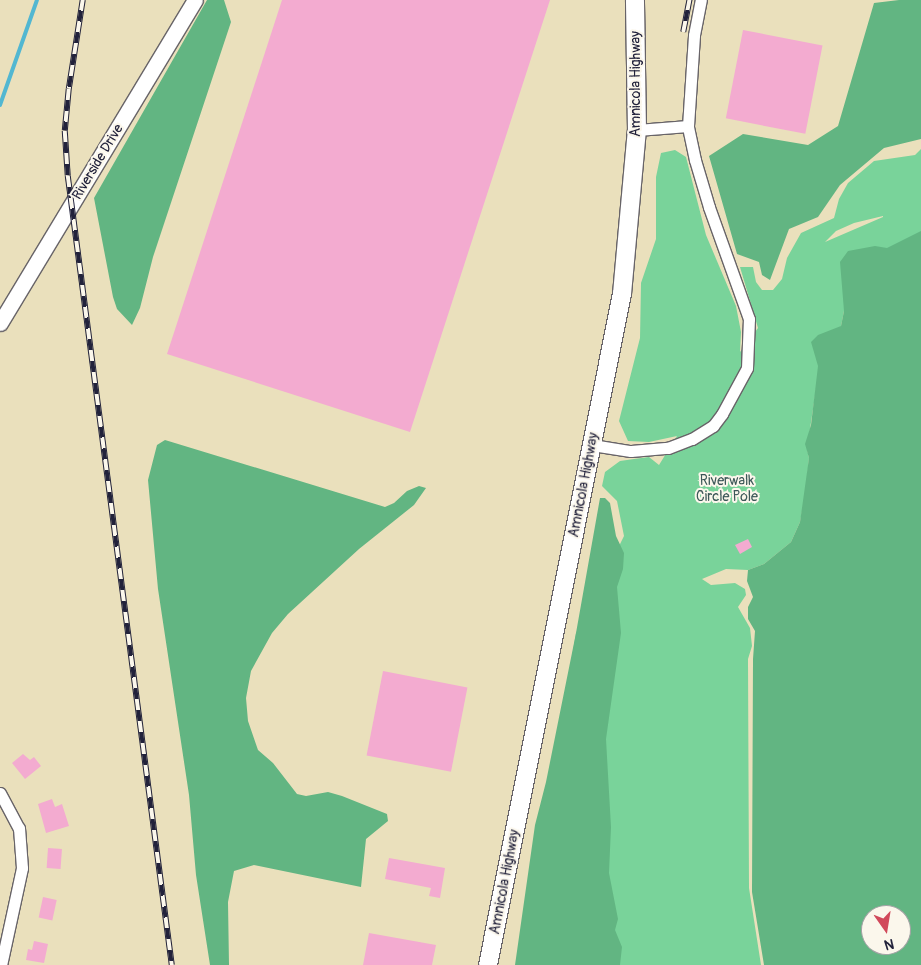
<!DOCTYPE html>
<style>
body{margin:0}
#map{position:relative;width:921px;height:965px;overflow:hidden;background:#eae0bc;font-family:Pangolin,sans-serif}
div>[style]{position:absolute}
.green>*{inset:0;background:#79d39a}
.forest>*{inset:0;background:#62b582}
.stream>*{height:4px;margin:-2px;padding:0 2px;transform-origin:2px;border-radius:2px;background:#52b7d1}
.building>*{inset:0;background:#f3abd0;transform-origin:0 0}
.roads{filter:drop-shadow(1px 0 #686468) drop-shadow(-1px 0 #686468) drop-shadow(0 1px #686468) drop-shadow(0 -1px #686468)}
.street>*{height:11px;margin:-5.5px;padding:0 5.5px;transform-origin:5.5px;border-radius:5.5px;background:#fff}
.secondary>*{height:15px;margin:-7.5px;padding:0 7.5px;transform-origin:7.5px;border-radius:7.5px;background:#fff}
.primary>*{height:18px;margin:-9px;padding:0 9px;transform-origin:9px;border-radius:9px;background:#fff}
.rail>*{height:5.5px;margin-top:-2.75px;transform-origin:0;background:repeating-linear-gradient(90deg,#fbf7ec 0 11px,#22223b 0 22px);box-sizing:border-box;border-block:1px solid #22223b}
span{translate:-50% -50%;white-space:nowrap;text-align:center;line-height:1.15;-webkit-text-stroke:4px #fbf7ec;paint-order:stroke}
.street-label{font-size:14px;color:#22223b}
.park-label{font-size:14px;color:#3c5758}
.north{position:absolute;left:861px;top:905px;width:50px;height:50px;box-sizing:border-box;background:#fbf7ec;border:1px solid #a4a2a5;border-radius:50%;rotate:167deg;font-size:14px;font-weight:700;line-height:20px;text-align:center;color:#22223b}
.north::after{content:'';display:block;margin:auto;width:18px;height:22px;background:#d1495b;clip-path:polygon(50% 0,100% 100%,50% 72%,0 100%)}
</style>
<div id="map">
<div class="green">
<i style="clip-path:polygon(evenodd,921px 149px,921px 253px,844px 290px,844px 311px,841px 326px,816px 389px,807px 449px,809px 458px,806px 490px,800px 522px,791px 542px,764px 564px,748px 570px,726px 569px,702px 579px,711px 585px,735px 583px,745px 589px,746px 595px,738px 607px,750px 628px,752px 646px,748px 659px,749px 888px,761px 965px,520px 965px,576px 633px,624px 536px,617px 501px,602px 486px,605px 472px,620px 461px,634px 459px,649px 457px,659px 465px,677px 436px,649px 442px,628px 441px,619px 421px,640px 338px,641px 283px,656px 239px,656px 177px,661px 153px,675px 150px,686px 157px,706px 235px,736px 306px,741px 332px,740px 352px,758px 328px,740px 267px,753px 267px,756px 282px,762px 290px,773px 290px,782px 279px,787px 258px,801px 233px,834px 218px,839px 199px,848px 183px,874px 161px,915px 155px,921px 149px,883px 216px,883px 217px,825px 242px,836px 231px,854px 223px,883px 216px)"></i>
</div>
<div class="forest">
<i style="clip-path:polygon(207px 0,224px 0,231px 22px,153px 257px,140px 308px,132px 325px,117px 309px,113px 297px,94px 198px)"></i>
<i style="clip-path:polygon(899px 0,921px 0,921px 139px,884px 148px,840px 185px,818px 217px,789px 229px,770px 280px,762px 275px,759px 262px,737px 254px,709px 156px,743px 134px,808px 145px,838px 126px,874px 3px)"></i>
<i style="clip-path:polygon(evenodd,921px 231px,921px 965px,764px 965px,752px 892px,753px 659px,755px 631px,748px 619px,748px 607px,753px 597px,747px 581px,748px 570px,764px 564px,791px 542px,800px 522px,809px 458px,805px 444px,811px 425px,818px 366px,811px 342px,818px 335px,841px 326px,844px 311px,840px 262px,848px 251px,875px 246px,887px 248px,921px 231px,871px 915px,901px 915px,901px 945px,871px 945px,871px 915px)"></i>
<i style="clip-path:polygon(165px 440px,385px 507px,394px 503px,407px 491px,419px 486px,426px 488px,414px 505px,359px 549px,288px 614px,272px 633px,251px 671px,246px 698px,248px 721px,258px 750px,273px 763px,297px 794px,306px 796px,328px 792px,342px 796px,387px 814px,388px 821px,366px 839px,361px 887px,254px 865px,234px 871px,228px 902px,229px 965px,210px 965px,196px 875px,189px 795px,158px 589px,148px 480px,157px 445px)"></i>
<i style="clip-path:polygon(600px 498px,605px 498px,610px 503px,616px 536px,624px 553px,623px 569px,617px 587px,621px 633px,606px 739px,611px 827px,609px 873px,618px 919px,615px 930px,622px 947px,620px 965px,515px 965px,535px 825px,546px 782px,576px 633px)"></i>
</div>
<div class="stream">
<i style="left:0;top:105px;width:111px;rotate:-70.6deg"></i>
</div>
<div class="building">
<i style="clip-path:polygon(282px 0,550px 0,410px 432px,167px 354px)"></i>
<i style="left:743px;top:30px;width:81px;height:90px;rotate:11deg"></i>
<i style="clip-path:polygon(748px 539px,752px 547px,740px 554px,735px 545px)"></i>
<i style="left:383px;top:671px;width:86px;height:86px;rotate:11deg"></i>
<i style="clip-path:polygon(23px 754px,30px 760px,34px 757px,41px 766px,25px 779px,12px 763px)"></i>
<i style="clip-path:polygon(52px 799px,55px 807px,62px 804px,69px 826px,46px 833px,38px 804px)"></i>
<i style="left:48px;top:848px;width:14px;height:20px;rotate:4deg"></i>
<i style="clip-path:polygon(389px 858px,445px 868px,440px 898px,429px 896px,431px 888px,385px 879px)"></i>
<i style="left:43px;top:897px;width:14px;height:21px;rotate:12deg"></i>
<i style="clip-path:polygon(369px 933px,436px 945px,432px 965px,363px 965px)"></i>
<i style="clip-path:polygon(34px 941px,48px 944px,44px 963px,26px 960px,28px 949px,32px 950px)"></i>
</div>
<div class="roads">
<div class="street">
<i style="left:637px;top:130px;width:51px;rotate:-4.5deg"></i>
<i style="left:688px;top:126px;width:91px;rotate:-86.2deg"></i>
<i style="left:694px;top:35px;width:36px;rotate:-79deg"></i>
<i style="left:592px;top:445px;width:39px;rotate:9deg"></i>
<i style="left:631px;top:451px;width:37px;rotate:-5deg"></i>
<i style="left:668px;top:448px;width:26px;rotate:-21deg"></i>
<i style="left:692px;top:439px;width:25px;rotate:-32deg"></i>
<i style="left:713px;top:426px;width:15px;rotate:-53deg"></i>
<i style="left:722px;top:414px;width:52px;rotate:-61.5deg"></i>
<i style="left:747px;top:368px;width:49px;rotate:-87.7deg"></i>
<i style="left:749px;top:319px;width:119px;rotate:-109.7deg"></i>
<i style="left:709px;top:207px;width:49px;rotate:-106.6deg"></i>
<i style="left:695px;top:160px;width:35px;rotate:-102deg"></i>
<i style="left:0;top:793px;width:40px;rotate:62deg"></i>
<i style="left:19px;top:828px;width:40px;rotate:85.7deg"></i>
<i style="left:22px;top:868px;width:99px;rotate:102.2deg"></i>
</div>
<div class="secondary">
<i style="left:0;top:323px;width:377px;rotate:-58.9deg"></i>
</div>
<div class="primary">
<i style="left:488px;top:965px;width:684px;rotate:-78.71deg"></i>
<i style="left:622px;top:294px;width:165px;rotate:-84.8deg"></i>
<i style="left:637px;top:130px;width:130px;rotate:-90.9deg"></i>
</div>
</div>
<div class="rail">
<i style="left:83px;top:0;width:90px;rotate:98.9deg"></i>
<i style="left:69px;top:89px;width:42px;rotate:95.4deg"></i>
<i style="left:65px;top:131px;width:45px;rotate:86.2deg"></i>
<i style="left:68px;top:176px;width:796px;rotate:82.49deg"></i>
<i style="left:683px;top:32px;width:33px;rotate:-79deg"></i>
</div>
<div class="street-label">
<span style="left:636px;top:84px;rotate:-90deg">Amnicola Highway</span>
<span style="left:98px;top:162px;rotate:-59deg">Riverside Drive</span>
<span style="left:584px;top:485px;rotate:-79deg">Amnicola Highway</span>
<span style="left:505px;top:882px;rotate:-79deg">Amnicola Highway</span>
</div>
<div class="park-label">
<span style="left:727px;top:489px">Riverwalk<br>Circle Pole</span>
</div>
<div class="north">N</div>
</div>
